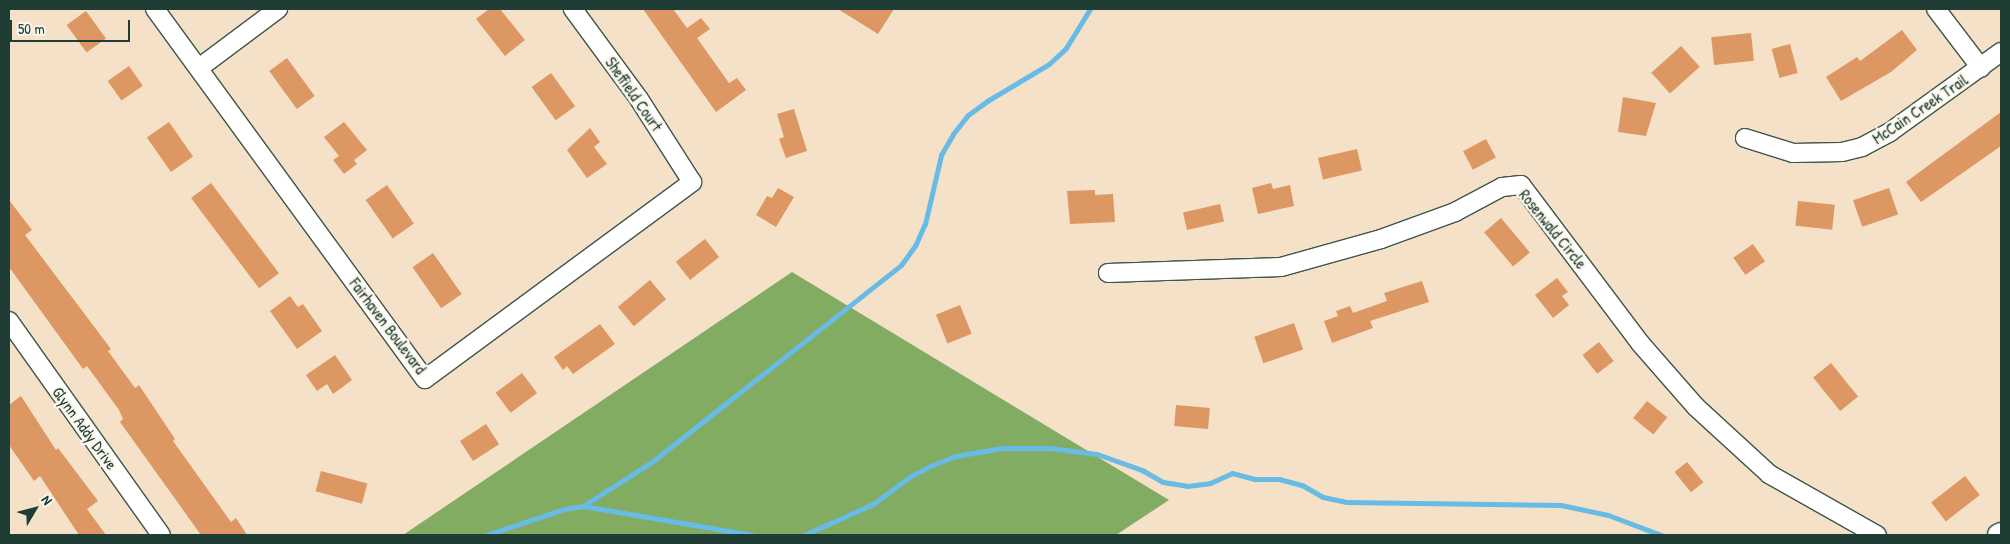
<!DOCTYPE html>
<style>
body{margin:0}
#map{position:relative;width:2010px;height:544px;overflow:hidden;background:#f5e1c8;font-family:"Patrick Hand",sans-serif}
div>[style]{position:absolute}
.forest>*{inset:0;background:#83ac63}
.stream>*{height:5px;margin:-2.5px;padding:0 2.5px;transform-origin:2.5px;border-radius:2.5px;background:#68bbe4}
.building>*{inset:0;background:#dd9763;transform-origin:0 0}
.roads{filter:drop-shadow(1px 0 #3f564a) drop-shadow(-1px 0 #3f564a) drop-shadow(0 1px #3f564a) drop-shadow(0 -1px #3f564a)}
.minor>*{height:18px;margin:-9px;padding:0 9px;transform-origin:9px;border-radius:9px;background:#fff}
.tertiary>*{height:22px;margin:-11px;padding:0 11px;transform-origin:11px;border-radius:11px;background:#fff}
span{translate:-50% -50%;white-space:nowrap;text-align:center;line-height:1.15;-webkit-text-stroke:5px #fbf7ec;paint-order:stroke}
.street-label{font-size:16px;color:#1f3d34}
.frame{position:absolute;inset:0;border:10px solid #1f3d34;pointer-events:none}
.north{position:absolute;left:10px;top:484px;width:50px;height:50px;-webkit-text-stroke:4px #fbf7ec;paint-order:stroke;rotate:53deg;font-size:14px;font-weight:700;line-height:20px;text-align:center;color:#1f3d34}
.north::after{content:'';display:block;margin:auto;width:18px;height:22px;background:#1f3d34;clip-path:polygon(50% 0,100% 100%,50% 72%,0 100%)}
.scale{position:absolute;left:10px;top:20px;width:120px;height:22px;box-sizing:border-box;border:2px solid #1f3d34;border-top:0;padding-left:6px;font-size:15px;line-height:18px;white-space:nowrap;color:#1f3d34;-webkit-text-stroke:4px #fbf7ec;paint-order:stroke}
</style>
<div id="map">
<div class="forest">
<i style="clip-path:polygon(792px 272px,1169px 500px,1116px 535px,403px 535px)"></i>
</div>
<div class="stream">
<i style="left:583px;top:506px;width:83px;rotate:-32.7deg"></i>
<i style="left:653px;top:461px;width:316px;rotate:-38.3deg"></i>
<i style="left:901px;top:265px;width:24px;rotate:-54deg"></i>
<i style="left:915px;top:246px;width:24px;rotate:-66deg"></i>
<i style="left:925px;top:224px;width:71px;rotate:-76.9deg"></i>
<i style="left:941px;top:155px;width:24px;rotate:-60deg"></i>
<i style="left:953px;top:134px;width:24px;rotate:-52deg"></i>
<i style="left:968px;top:115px;width:24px;rotate:-36deg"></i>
<i style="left:987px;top:101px;width:72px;rotate:-30.8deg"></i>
<i style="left:1049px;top:64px;width:23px;rotate:-43deg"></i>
<i style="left:1066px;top:48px;width:46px;rotate:-58.4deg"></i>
<i style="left:486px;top:535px;width:82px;rotate:-18.4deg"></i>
<i style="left:564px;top:509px;width:19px;rotate:-9deg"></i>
<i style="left:583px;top:506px;width:172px;rotate:9.7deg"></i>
<i style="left:804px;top:535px;width:76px;rotate:-24.2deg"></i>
<i style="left:873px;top:504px;width:47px;rotate:-36.4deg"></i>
<i style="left:911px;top:476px;width:25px;rotate:-27deg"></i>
<i style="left:933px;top:465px;width:24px;rotate:-22deg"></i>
<i style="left:955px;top:456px;width:48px;rotate:-9.7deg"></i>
<i style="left:1002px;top:448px;width:48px"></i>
<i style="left:1050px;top:448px;width:47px;rotate:7.3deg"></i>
<i style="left:1097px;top:454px;width:48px;rotate:19.6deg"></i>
<i style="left:1142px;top:470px;width:24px;rotate:30deg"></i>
<i style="left:1163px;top:482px;width:24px;rotate:9deg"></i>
<i style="left:1187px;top:486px;width:23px;rotate:-7deg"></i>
<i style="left:1210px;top:483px;width:24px;rotate:-24deg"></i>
<i style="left:1232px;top:473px;width:24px;rotate:15deg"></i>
<i style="left:1255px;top:479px;width:24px"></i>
<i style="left:1279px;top:479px;width:24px;rotate:15deg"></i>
<i style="left:1302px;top:485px;width:24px;rotate:30deg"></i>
<i style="left:1323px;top:497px;width:24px;rotate:12deg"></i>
<i style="left:1346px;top:502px;width:215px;rotate:0.8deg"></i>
<i style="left:1561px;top:505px;width:48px;rotate:12deg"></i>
<i style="left:1608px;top:515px;width:57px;rotate:20.7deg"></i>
</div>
<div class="building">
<i style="clip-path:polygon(489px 9px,500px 9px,525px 40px,505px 56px,476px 19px)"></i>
<i style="clip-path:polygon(643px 9px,673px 9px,687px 28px,701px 18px,710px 29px,697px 38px,729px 83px,737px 78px,746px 90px,716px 112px)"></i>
<i style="clip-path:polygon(838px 9px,894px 9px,878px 34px)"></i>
<i style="left:86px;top:11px;width:34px;height:24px;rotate:54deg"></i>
<i style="clip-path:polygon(1902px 30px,1917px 50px,1891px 72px,1841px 101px,1826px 77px,1857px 57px,1860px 61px)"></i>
<i style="left:1751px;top:33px;width:28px;height:40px;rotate:84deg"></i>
<i style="left:1790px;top:44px;width:30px;height:19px;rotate:75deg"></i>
<i style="left:1681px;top:46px;width:28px;height:40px;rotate:48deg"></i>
<i style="left:287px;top:58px;width:47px;height:22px;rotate:54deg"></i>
<i style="left:129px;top:66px;width:24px;height:26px;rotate:55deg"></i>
<i style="left:551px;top:73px;width:41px;height:24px;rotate:54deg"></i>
<i style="clip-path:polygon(1623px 97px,1656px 103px,1646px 136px,1618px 132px)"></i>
<i style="clip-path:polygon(794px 109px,807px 151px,786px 158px,779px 139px,784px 137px,777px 114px)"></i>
<i style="clip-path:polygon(2001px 112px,2001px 146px,1921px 202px,1906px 182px)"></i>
<i style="left:169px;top:122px;width:42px;height:27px;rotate:55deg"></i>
<i style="clip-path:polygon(344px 122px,367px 150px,354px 160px,357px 164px,344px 174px,333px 160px,339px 156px,324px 137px)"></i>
<i style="clip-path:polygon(590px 128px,600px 142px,594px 147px,607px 164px,587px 178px,567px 150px)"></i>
<i style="left:1486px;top:139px;width:21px;height:26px;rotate:62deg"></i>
<i style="left:1357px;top:149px;width:22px;height:40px;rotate:77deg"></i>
<i style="left:211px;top:183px;width:113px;height:25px;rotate:53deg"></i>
<i style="clip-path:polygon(1271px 183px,1273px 189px,1290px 185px,1294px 206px,1258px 214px,1252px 188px)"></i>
<i style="left:387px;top:185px;width:47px;height:26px;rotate:55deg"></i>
<i style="clip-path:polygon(778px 188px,794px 197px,776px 227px,756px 215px,767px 196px,772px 198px)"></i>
<i style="left:1889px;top:188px;width:28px;height:38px;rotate:71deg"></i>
<i style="clip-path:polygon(1095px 190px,1095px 195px,1113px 194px,1115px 222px,1070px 224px,1067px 191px)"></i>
<i style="clip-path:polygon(9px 200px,32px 230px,25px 235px,111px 349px,108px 351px,135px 388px,139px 385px,175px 439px,173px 441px,231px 522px,236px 518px,247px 535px,201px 535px,120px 422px,123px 419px,119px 410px,87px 366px,83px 369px,9px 267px)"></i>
<i style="left:1798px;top:201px;width:37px;height:25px;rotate:6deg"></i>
<i style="left:1220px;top:204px;width:18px;height:38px;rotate:77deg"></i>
<i style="left:1501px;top:218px;width:45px;height:22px;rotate:50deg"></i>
<i style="left:705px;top:239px;width:23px;height:37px;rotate:52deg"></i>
<i style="left:1753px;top:244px;width:21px;height:24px;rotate:55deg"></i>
<i style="left:433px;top:253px;width:50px;height:25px;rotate:55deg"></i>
<i style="clip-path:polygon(1557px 278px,1568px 292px,1562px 296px,1569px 305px,1553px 318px,1535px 295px)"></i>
<i style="left:650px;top:280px;width:25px;height:42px;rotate:50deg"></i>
<i style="clip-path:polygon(1422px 281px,1429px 302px,1370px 321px,1373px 328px,1332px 343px,1324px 321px,1338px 316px,1336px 311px,1350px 306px,1353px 313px,1387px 301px,1384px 293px)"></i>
<i style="clip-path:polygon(290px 296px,298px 307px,303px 304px,322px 331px,297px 349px,270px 311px)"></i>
<i style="left:960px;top:305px;width:31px;height:26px;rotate:68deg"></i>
<i style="left:1294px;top:323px;width:28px;height:42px;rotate:71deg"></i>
<i style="clip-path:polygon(600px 324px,615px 344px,573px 374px,567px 366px,563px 370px,554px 357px)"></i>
<i style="left:1599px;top:342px;width:24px;height:21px;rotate:52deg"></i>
<i style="clip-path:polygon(335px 355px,352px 380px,333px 394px,327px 384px,317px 391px,306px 375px)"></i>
<i style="left:1831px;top:363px;width:43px;height:23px;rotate:51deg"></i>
<i style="left:522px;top:373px;width:25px;height:33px;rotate:53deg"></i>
<i style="clip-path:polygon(21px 396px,56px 450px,58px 448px,98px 501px,87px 509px,106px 535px,79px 535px,40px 476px,34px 481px,9px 445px,9px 405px)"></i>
<i style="left:1647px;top:401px;width:26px;height:22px;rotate:39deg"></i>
<i style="left:1176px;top:405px;width:34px;height:21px;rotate:5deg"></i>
<i style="left:486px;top:424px;width:24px;height:31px;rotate:57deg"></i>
<i style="left:1687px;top:462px;width:26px;height:16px;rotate:51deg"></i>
<i style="left:321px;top:471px;width:48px;height:21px;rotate:15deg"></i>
<i style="left:1965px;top:476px;width:24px;height:43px;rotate:52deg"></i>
</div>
<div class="roads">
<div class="minor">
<i style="left:155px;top:9px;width:458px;rotate:53.9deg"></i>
<i style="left:425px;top:379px;width:332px;rotate:-36.4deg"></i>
<i style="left:692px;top:182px;width:98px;rotate:-122.6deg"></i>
<i style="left:639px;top:99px;width:112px;rotate:-126.3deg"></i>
<i style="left:1936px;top:9px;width:74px;rotate:52.7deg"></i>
<i style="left:199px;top:68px;width:99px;rotate:-36.8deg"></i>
<i style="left:1745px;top:138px;width:50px;rotate:17.4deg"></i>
<i style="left:1793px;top:153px;width:49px;rotate:-1.2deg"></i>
<i style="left:1842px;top:152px;width:21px;rotate:-14deg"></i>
<i style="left:1862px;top:147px;width:32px;rotate:-28deg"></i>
<i style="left:1890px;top:132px;width:137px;rotate:-35.8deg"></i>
<i style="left:1108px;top:273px;width:173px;rotate:-2deg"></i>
<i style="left:1281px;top:267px;width:104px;rotate:-15.6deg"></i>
<i style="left:1381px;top:239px;width:79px;rotate:-20deg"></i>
<i style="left:1455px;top:212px;width:53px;rotate:-28deg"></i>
<i style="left:1502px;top:187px;width:19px;rotate:-6deg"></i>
<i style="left:1521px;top:185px;width:198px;rotate:53deg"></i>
<i style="left:1640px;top:343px;width:85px;rotate:48.8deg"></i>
<i style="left:1696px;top:407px;width:99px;rotate:42.5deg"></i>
<i style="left:1769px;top:474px;width:124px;rotate:29.5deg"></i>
<i style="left:9px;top:321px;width:262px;rotate:54.6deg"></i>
</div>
<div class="tertiary">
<i style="left:1999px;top:535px;width:2px;rotate:-27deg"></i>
</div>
</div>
<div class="street-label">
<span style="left:634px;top:94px;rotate:55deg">Sheffield Court</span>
<span style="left:1920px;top:109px;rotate:-34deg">McCain Creek Trail</span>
<span style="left:1553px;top:229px;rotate:51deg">Rosenwald Circle</span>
<span style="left:388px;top:326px;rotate:53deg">Fairhaven Boulevard</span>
<span style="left:85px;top:428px;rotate:54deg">Glynn Addy Drive</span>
</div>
<div class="frame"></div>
<div class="north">N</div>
<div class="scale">50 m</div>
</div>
